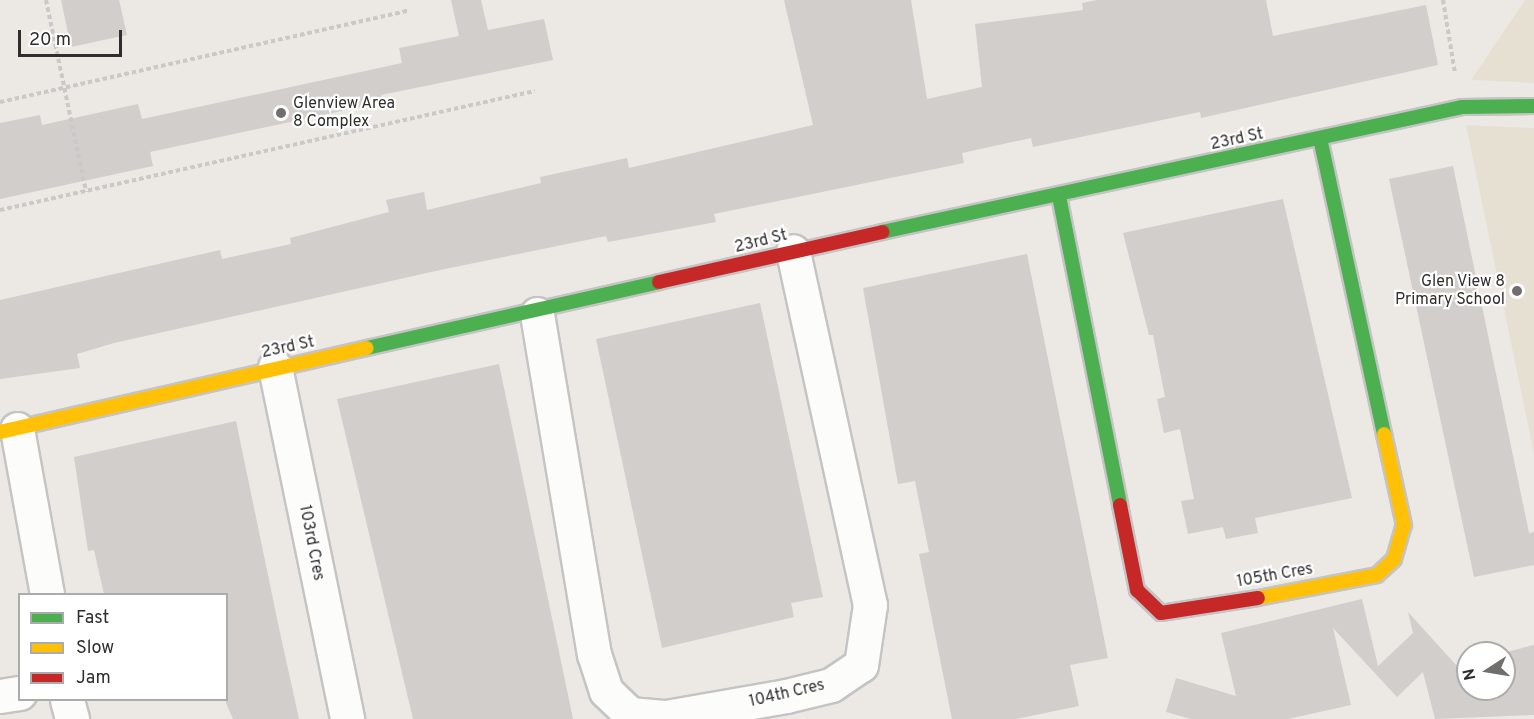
<!DOCTYPE html>
<style>
body{margin:0}
#map{position:relative;width:1534px;height:719px;overflow:hidden;background:#ece8e4;font-family:Overpass,sans-serif}
div>[style]{position:absolute}
.education>*{inset:0;background:#e6e0d3}
.building>*{inset:0;background:#d1cecb}
.path>*{height:4px;margin-top:-2px;transform-origin:0;background:repeating-linear-gradient(90deg,#c9c9c8 0 4.5px,transparent 0 7.5px)}
.roads{filter:drop-shadow(2px 0 #c5c4c5) drop-shadow(-2px 0 #c5c4c5) drop-shadow(0 2px #c5c4c5) drop-shadow(0 -2px #c5c4c5)}
.street>*{height:33px;margin:-16.5px;padding:0 16.5px;transform-origin:16.5px;border-radius:16.5px;background:#fcfcfb}
.fast>*{height:14px;margin:-7px;padding:0 7px;transform-origin:7px;border-radius:7px;background:#4caf50}
.slow>*{height:14px;margin:-7px;padding:0 7px;transform-origin:7px;border-radius:7px;background:#ffc107}
.jam>*{height:14px;margin:-7px;padding:0 7px;transform-origin:7px;border-radius:7px;background:#c62828}
.dots>*{width:16px;height:16px;translate:-50% -50%;box-sizing:border-box;border:3px solid #fff;border-radius:50%}
span{translate:-50% -50%;white-space:nowrap;text-align:center;line-height:1.15;-webkit-text-stroke:4.5px #fff;paint-order:stroke}
.poi-label{font-size:16px;color:#2e2e2e}
.left{translate:0 -50%;text-align:left}
.right{translate:-100% -50%;text-align:right}
.street-label{font-size:16px;color:#2e2e2e}
.legend{position:absolute;left:18px;top:593px;width:210px;height:108px;box-sizing:border-box;background:#fff;border:2px solid #ababab;margin:0;padding:8px 10px;list-style:none;font-size:18px;color:#2e2e2e}
.legend li{display:flex;align-items:center;gap:12px;height:30px}
.legend b{width:30px;border:2px solid #ababab}
.north{position:absolute;left:1456px;top:641px;width:60px;height:60px;box-sizing:border-box;background:#fff;border:2px solid #ababab;border-radius:50%;rotate:258deg;font-size:16px;font-weight:700;line-height:24px;text-align:center;color:#2e2e2e}
.north::after{content:'';display:block;margin:auto;width:21px;height:27px;background:#706f6e;clip-path:polygon(50% 0,100% 100%,50% 72%,0 100%)}
.scale{position:absolute;left:18px;top:30px;width:104px;height:27px;box-sizing:border-box;border:3px solid #2e2e2e;border-top:0;padding-left:8px;font-size:18px;line-height:21px;white-space:nowrap;color:#2e2e2e;-webkit-text-stroke:4px #fff;paint-order:stroke}
</style>
<div id="map">
<div class="education">
<i style="clip-path:polygon(1525px 0,1534px 0,1534px 83px,1471px 80px)"></i>
<i style="clip-path:polygon(1466px 125px,1534px 128px,1534px 454px)"></i>
</div>
<div class="building">
<i style="clip-path:polygon(61px 0,119px 0,127px 35px,71px 47px)"></i>
<i style="clip-path:polygon(451px 0,481px 0,488px 30px,544px 19px,553px 60px,381px 95px,383px 102px,150px 152px,153px 166px,0 199px,0 123px,40px 115px,42px 125px,138px 104px,142px 119px,402px 63px,399px 48px,459px 36px)"></i>
<i style="clip-path:polygon(784px 0,911px 0,927px 99px,982px 87px,975px 24px,1083px 10px,1082px 3px,1097px 0,1266px 0,1273px 36px,1426px 5px,1438px 65px,1201px 118px,1200px 112px,1033px 147px,1031px 138px,962px 153px,964px 163px,714px 214px,716px 222px,608px 242px,606px 236px,440px 270px,114px 343px,77px 354px,80px 368px,0 379px,0 300px,220px 250px,222px 259px,291px 244px,290px 238px,389px 212px,386px 200px,424px 192px,427px 210px,541px 183px,540px 177px,627px 158px,629px 168px,813px 125px)"></i>
<i style="clip-path:polygon(1453px 166px,1529px 533px,1534px 532px,1534px 565px,1474px 577px,1389px 179px)"></i>
<i style="clip-path:polygon(1283px 199px,1352px 498px,1255px 518px,1258px 533px,1226px 539px,1223px 527px,1188px 534px,1181px 501px,1194px 499px,1180px 429px,1164px 433px,1157px 399px,1165px 397px,1153px 335px,1149px 335px,1123px 233px)"></i>
<i style="clip-path:polygon(1027px 254px,1108px 658px,1070px 665px,1079px 706px,1016px 719px,952px 719px,919px 554px,929px 552px,915px 481px,898px 484px,863px 288px)"></i>
<i style="clip-path:polygon(760px 303px,823px 597px,791px 603px,794px 617px,662px 648px,596px 339px)"></i>
<i style="clip-path:polygon(499px 364px,573px 719px,413px 719px,337px 399px)"></i>
<i style="clip-path:polygon(236px 421px,279px 628px,299px 719px,233px 719px,226px 703px,226px 594px,104px 594px,94px 550px,88px 551px,74px 457px)"></i>
<i style="clip-path:polygon(1362px 599px,1378px 666px,1413px 633px,1408px 612px,1456px 665px,1468px 662px,1468px 689px,1504px 689px,1503px 653px,1534px 645px,1534px 715px,1435px 719px,1423px 672px,1397px 697px,1333px 628px,1351px 705px,1288px 719px,1191px 719px,1166px 712px,1176px 678px,1236px 696px,1221px 633px)"></i>
</div>
<div class="path">
<i style="left:46px;top:0;width:196px;rotate:78.2deg"></i>
<i style="left:1443px;top:0;width:74px;rotate:80.7deg"></i>
<i style="left:0;top:102px;width:418px;rotate:-12.6deg"></i>
<i style="left:0;top:210px;width:548px;rotate:-12.54deg"></i>
</div>
<div class="roads">
<div class="street">
<i style="left:537px;top:314px;width:345px;rotate:80.5deg"></i>
<i style="left:594px;top:654px;width:39px;rotate:72deg"></i>
<i style="left:606px;top:691px;width:33px;rotate:44deg"></i>
<i style="left:630px;top:714px;width:36px;rotate:5deg"></i>
<i style="left:666px;top:717px;width:122px;rotate:-9.9deg"></i>
<i style="left:786px;top:696px;width:46px;rotate:-13.7deg"></i>
<i style="left:831px;top:685px;width:36px;rotate:-34deg"></i>
<i style="left:861px;top:665px;width:61px;rotate:-81.5deg"></i>
<i style="left:870px;top:605px;width:362px;rotate:-102.3deg"></i>
<i style="left:275px;top:367px;width:359px;rotate:78.4deg"></i>
<i style="left:17px;top:429px;width:168px;rotate:79.7deg"></i>
<i style="left:0;top:696px;width:20px;rotate:-9deg"></i>
<i style="left:67px;top:700px;width:20px;rotate:75deg"></i>
</div>
<div class="fast">
<i style="left:1320px;top:138px;width:303px;rotate:77.8deg"></i>
<i style="left:1059px;top:196px;width:315px;rotate:78.8deg"></i>
<i style="left:882px;top:232px;width:593px;rotate:-12.16deg"></i>
<i style="left:1462px;top:107px;width:72px;rotate:-0.8deg"></i>
<i style="left:367px;top:348px;width:299px;rotate:-12.7deg"></i>
</div>
<div class="slow">
<i style="left:0;top:432px;width:376px;rotate:-12.9deg"></i>
<i style="left:1258px;top:598px;width:121px;rotate:-10.9deg"></i>
<i style="left:1377px;top:575px;width:23px;rotate:-43deg"></i>
<i style="left:1394px;top:559px;width:35px;rotate:-74deg"></i>
<i style="left:1404px;top:525px;width:93px;rotate:-102.4deg"></i>
</div>
<div class="jam">
<i style="left:659px;top:282px;width:229px;rotate:-12.6deg"></i>
<i style="left:1120px;top:505px;width:87px;rotate:78.7deg"></i>
<i style="left:1137px;top:590px;width:33px;rotate:44deg"></i>
<i style="left:1161px;top:613px;width:98px;rotate:-8.8deg"></i>
</div>
</div>
<div class="dots">
<i style="left:281px;top:113px;background:#706f6e"></i>
<i style="left:1517px;top:291px;background:#706f6e"></i>
</div>
<div class="poi-label">
<span class="left" style="left:293px;top:113px">Glenview Area<br>8 Complex</span>
<span class="right" style="left:1505px;top:291px">Glen View 8<br>Primary School</span>
</div>
<div class="street-label">
<span style="left:1237px;top:140px;rotate:-12deg">23rd St</span>
<span style="left:761px;top:242px;rotate:-14deg">23rd St</span>
<span style="left:288px;top:348px;rotate:-12deg">23rd St</span>
<span style="left:311px;top:543px;rotate:79deg">103rd Cres</span>
<span style="left:1275px;top:576px;rotate:-10deg">105th Cres</span>
<span style="left:787px;top:694px;rotate:-13deg">104th Cres</span>
</div>
<ul class="legend">
<li><b style="height:8px;background:#4caf50"></b>Fast</li>
<li><b style="height:8px;background:#ffc107"></b>Slow</li>
<li><b style="height:8px;background:#c62828"></b>Jam</li>
</ul>
<div class="north">N</div>
<div class="scale">20 m</div>
</div>
